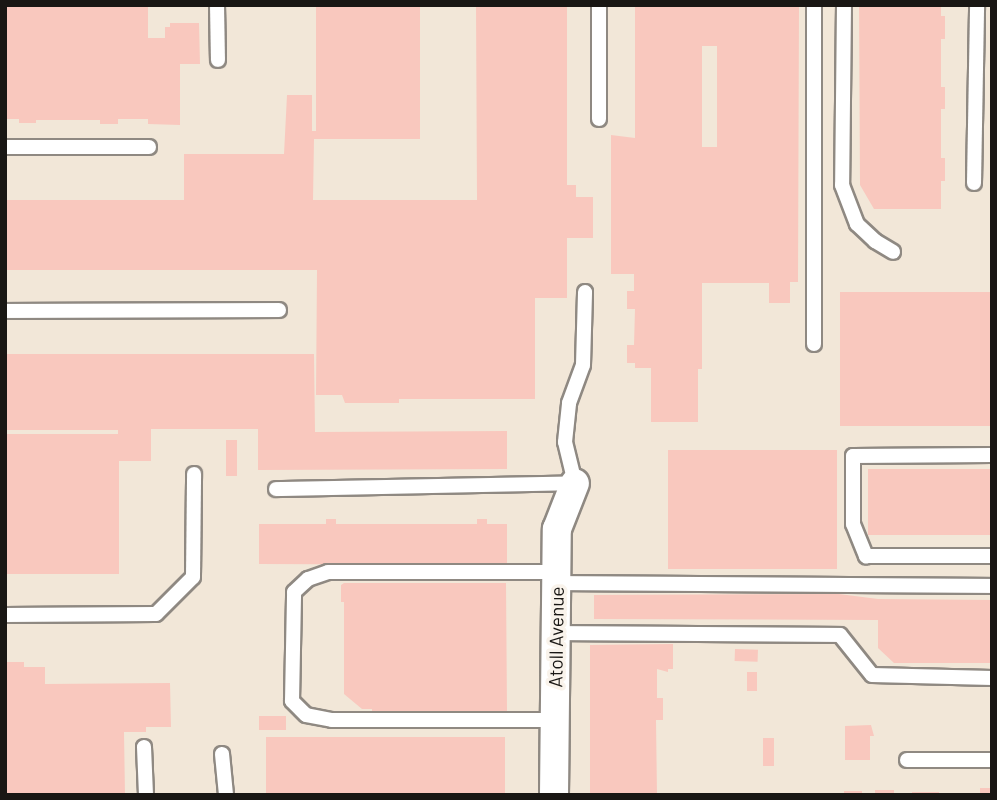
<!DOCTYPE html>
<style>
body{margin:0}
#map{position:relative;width:997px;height:800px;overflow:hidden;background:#f9f3eb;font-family:Barlow,sans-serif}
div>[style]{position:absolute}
.built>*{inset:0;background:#f2e7d8;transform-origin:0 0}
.building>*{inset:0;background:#f9c8be;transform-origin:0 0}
.roads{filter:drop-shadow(2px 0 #8f8982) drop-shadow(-2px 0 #8f8982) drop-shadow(0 2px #8f8982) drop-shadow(0 -2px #8f8982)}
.lane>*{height:14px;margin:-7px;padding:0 7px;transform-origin:7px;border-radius:7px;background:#fff}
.street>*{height:28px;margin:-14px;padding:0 14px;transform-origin:14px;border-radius:14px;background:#fff}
span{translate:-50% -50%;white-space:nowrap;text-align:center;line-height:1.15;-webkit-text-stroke:7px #f9f3eb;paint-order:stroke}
.street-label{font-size:19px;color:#191714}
.frame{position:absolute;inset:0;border:7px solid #191714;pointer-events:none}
</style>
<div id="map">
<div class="built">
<i style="left:5px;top:5px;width:987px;height:790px"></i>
</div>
<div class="building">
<i style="clip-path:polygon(5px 5px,148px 5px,148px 38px,165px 38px,165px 27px,170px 27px,170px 23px,199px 23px,200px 64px,180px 64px,180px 125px,148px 124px,148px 119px,118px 119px,118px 124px,100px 124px,100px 120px,36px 120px,36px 123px,19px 123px,19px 119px,5px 119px)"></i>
<i style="clip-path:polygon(316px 5px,420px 5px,420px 139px,314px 139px,313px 200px,477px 200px,476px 5px,567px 5px,567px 185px,576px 185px,576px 197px,593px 197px,593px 238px,567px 238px,567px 298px,535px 298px,535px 399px,399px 399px,399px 403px,345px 403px,342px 395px,316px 395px,317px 270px,5px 270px,5px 200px,184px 200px,184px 154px,284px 154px,287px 95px,312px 95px,312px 131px,316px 131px)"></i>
<i style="clip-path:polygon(evenodd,635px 5px,799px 5px,798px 282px,790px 282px,790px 303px,769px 303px,769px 283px,702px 283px,702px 369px,698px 369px,698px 422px,651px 422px,651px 368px,635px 368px,635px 363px,627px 363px,627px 345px,634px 345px,635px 309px,627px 309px,627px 291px,634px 291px,634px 274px,611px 274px,611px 135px,635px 138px,635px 5px,702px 46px,717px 46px,717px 147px,702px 147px,702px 46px)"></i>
<i style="clip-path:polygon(859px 5px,941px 5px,941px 16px,945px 16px,945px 39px,941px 39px,941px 87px,945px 87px,945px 109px,941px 109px,941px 158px,945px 158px,945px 181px,941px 181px,941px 209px,874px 209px,860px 185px)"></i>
<i style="left:992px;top:292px;width:134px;height:152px;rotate:90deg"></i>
<i style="clip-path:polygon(5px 354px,314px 354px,315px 432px,507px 431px,507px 469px,258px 470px,258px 429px,151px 429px,151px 461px,119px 461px,119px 574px,5px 574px,5px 434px,118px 434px,118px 430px,5px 430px)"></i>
<i style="left:226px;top:440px;width:11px;height:36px"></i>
<i style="left:668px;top:450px;width:169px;height:119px"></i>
<i style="left:868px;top:469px;width:124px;height:66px"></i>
<i style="clip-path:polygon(326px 519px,336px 519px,336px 524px,477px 524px,477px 519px,487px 519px,487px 524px,507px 524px,507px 565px,259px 564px,259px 524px,326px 524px)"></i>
<i style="clip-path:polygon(344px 583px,506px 583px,507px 711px,372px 712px,372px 709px,362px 709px,344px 694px,344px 602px,341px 602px,341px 585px)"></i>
<i style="clip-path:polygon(839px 594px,878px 599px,992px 600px,992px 663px,894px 663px,878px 648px,878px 620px,594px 619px,594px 595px)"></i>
<i style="clip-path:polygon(673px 644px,673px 669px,668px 669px,668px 672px,657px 669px,657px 698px,663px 698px,663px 720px,656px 720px,657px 795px,590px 795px,590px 645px)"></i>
<i style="left:735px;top:649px;width:23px;height:12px;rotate:2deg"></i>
<i style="clip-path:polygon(5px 662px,24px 662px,24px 667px,45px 667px,45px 684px,170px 683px,171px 727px,146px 727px,146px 732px,124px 732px,125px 795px,5px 795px)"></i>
<i style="left:747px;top:672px;width:10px;height:19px"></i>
<i style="left:286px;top:716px;width:14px;height:27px;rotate:90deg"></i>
<i style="clip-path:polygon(871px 725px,874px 736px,870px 736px,870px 760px,845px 760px,845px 726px)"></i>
<i style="left:266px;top:737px;width:239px;height:58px"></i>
<i style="left:763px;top:738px;width:11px;height:28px"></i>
<i style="left:980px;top:788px;width:12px;height:7px"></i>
<i style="left:875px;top:790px;width:19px;height:5px"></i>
<i style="left:844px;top:791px;width:18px;height:4px"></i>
<i style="left:912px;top:792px;width:27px;height:3px"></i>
</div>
<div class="roads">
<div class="lane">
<i style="left:217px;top:5px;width:55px;rotate:89deg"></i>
<i style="left:814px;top:5px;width:339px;rotate:90deg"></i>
<i style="left:844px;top:5px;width:180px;rotate:90.6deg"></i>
<i style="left:842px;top:185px;width:42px;rotate:69deg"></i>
<i style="left:857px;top:224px;width:25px;rotate:43deg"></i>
<i style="left:875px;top:241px;width:21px;rotate:31deg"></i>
<i style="left:599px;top:119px;width:114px;rotate:-90deg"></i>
<i style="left:5px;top:147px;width:144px"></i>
<i style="left:974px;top:183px;width:178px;rotate:-89deg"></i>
<i style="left:5px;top:311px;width:274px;rotate:-0.2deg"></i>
<i style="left:992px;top:455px;width:139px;rotate:179.6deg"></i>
<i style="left:853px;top:456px;width:68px;rotate:90deg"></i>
<i style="left:853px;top:524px;width:35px;rotate:68deg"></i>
<i style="left:866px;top:556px;width:126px"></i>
<i style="left:276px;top:489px;width:299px;rotate:-1.1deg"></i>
<i style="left:575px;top:483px;width:42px;rotate:-103.7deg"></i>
<i style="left:565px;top:442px;width:39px;rotate:-84deg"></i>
<i style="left:569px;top:403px;width:40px;rotate:-69.8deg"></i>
<i style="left:583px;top:365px;width:73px;rotate:-88.4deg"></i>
<i style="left:557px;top:583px;width:435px;rotate:0.4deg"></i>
<i style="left:5px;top:615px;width:151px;rotate:-0.4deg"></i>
<i style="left:156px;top:614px;width:52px;rotate:-45deg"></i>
<i style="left:193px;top:577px;width:103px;rotate:-89.4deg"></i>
<i style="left:556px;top:633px;width:284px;rotate:0.4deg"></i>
<i style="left:840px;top:635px;width:51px;rotate:51.3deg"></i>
<i style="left:872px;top:675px;width:120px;rotate:1.4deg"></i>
<i style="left:555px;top:720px;width:223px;rotate:180deg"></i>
<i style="left:332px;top:720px;width:26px;rotate:-169deg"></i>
<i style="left:306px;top:715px;width:20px;rotate:-135deg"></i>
<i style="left:292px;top:701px;width:109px;rotate:-88.9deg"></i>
<i style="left:294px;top:592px;width:19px;rotate:-43deg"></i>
<i style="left:308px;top:579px;width:21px;rotate:-19deg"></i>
<i style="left:328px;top:572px;width:229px"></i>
<i style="left:144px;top:747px;width:48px;rotate:87.6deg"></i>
<i style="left:222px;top:754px;width:41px;rotate:84.4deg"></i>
<i style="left:907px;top:760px;width:85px"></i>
</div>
<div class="street">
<i style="left:554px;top:795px;width:266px;rotate:-89.4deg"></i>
<i style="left:557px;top:529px;width:49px;rotate:-68.6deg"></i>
</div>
</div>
<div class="street-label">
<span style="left:556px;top:637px;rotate:-89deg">Atoll Avenue</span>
</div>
<div class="frame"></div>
</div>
